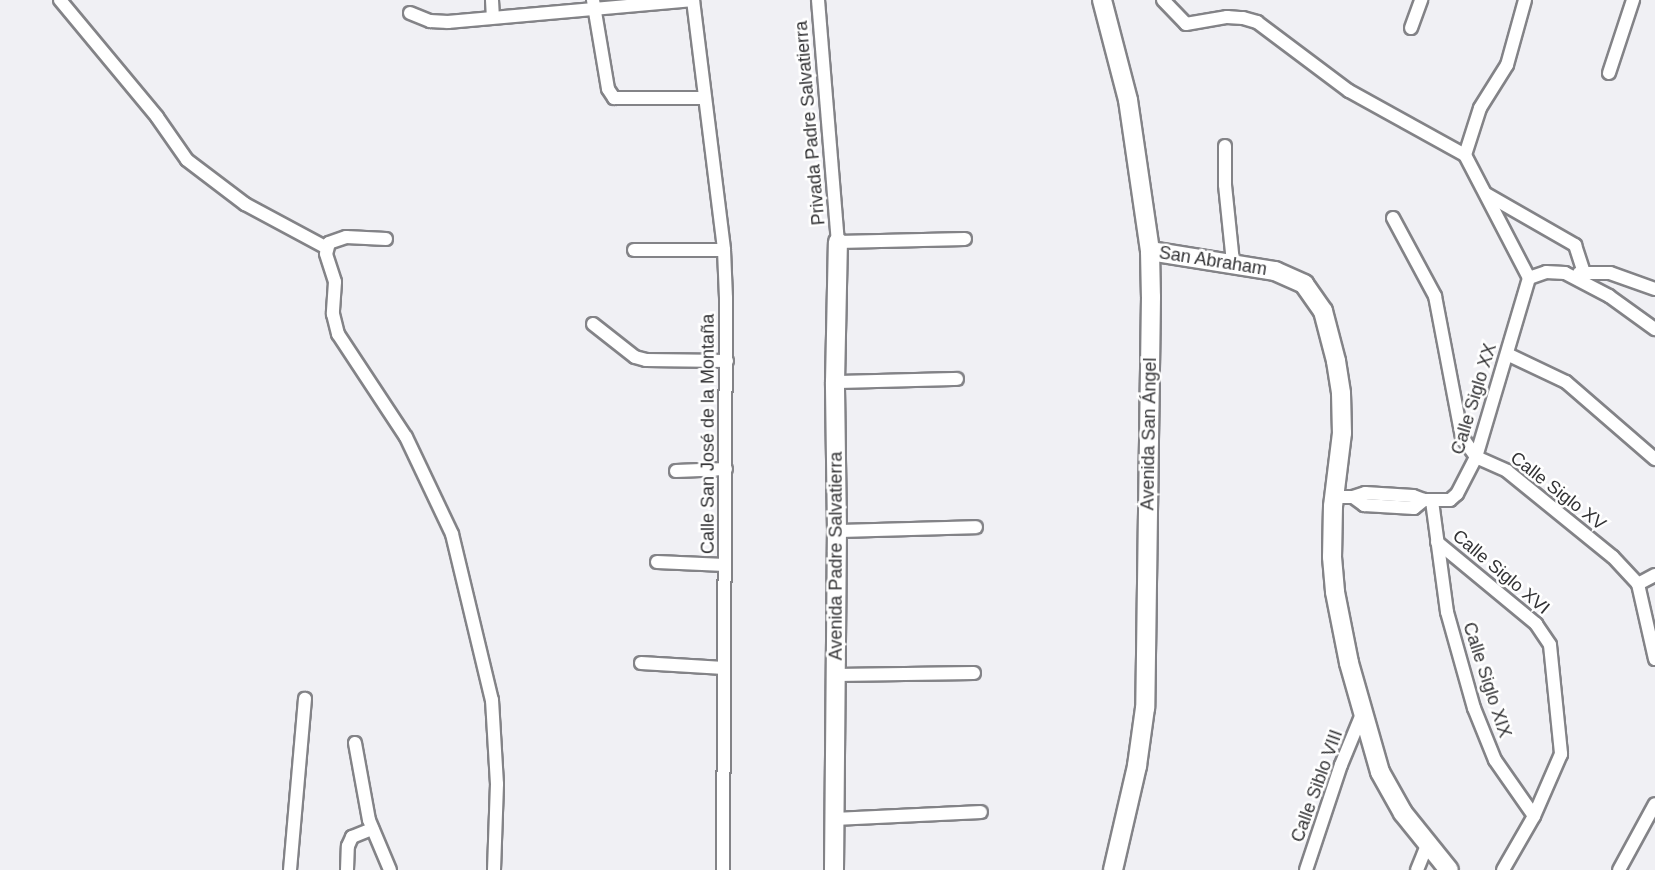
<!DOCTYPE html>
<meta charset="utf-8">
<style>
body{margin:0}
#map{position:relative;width:1655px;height:870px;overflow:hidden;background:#f0f0f4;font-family:Helvetica,sans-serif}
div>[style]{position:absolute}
.roads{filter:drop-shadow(2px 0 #838387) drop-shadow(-2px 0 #838387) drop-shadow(0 2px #838387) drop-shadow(0 -2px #838387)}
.street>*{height:12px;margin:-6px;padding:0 6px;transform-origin:6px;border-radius:6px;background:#fff}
.secondary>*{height:18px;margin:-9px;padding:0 9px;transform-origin:9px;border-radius:9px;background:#fff}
span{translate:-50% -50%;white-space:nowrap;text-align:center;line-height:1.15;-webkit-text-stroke:5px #fff;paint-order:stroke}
.street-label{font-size:18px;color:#323234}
</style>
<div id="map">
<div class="roads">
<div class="street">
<i style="left:60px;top:0;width:152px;rotate:50.3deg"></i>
<i style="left:157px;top:117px;width:52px;rotate:55.1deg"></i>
<i style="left:187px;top:160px;width:73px;rotate:37.2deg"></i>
<i style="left:245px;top:204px;width:93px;rotate:28.2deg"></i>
<i style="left:492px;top:0;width:17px;rotate:87deg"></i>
<i style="left:593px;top:0;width:90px;rotate:80.4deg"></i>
<i style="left:608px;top:89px;width:11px;rotate:56deg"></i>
<i style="left:614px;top:98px;width:89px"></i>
<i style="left:693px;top:0;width:252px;rotate:82.9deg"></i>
<i style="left:724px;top:250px;width:48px;rotate:87.6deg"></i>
<i style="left:726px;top:298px;width:572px;rotate:90.3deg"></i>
<i style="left:818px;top:0;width:243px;rotate:85.3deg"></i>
<i style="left:838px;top:242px;width:127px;rotate:-1.4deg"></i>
<i style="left:1163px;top:0;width:33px;rotate:46deg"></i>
<i style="left:1186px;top:24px;width:42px;rotate:-9.7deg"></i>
<i style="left:1227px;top:17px;width:16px;rotate:4deg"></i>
<i style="left:1243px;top:18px;width:15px;rotate:16deg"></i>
<i style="left:1257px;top:22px;width:115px;rotate:36.9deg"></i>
<i style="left:1349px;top:91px;width:132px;rotate:28.9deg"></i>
<i style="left:1465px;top:155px;width:139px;rotate:62.5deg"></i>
<i style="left:410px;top:13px;width:22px;rotate:22deg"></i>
<i style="left:430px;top:21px;width:18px;rotate:3deg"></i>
<i style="left:448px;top:22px;width:246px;rotate:-5.1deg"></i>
<i style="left:1411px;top:28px;width:30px;rotate:-70deg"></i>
<i style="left:1609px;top:73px;width:77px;rotate:-71.8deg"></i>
<i style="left:1225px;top:146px;width:39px;rotate:90deg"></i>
<i style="left:1225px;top:185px;width:78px;rotate:84.1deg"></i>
<i style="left:1465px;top:155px;width:49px;rotate:-72.3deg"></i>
<i style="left:1480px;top:108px;width:51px;rotate:-57.9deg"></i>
<i style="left:1507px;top:65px;width:67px;rotate:-74.5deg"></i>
<i style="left:1486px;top:194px;width:103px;rotate:29.8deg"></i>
<i style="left:1575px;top:245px;width:29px;rotate:72deg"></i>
<i style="left:1393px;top:218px;width:89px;rotate:61.7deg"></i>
<i style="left:1435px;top:296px;width:144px;rotate:79.2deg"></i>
<i style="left:1462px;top:437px;width:24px;rotate:55deg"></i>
<i style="left:1476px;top:457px;width:34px;rotate:24deg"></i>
<i style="left:1507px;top:471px;width:136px;rotate:39.1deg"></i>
<i style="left:1613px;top:557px;width:37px;rotate:47deg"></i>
<i style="left:1638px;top:584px;width:77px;rotate:77.2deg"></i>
<i style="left:386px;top:239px;width:40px;rotate:-177.1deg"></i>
<i style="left:346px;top:237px;width:18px;rotate:161deg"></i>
<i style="left:329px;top:243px;width:11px;rotate:105deg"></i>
<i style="left:326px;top:254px;width:29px;rotate:72deg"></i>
<i style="left:335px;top:282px;width:32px;rotate:94deg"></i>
<i style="left:333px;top:314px;width:21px;rotate:76deg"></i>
<i style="left:338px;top:334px;width:123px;rotate:56.6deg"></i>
<i style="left:406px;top:437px;width:107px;rotate:64.6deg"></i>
<i style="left:452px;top:534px;width:171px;rotate:76.5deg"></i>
<i style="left:492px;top:700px;width:84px;rotate:86.6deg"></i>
<i style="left:497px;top:784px;width:86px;rotate:92deg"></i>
<i style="left:634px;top:250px;width:90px"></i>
<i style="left:1579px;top:273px;width:31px"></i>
<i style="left:1610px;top:273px;width:48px;rotate:19.6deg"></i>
<i style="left:1529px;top:278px;width:18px;rotate:-19deg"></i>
<i style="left:1546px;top:272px;width:19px;rotate:3deg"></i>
<i style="left:1565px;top:273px;width:50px;rotate:27.6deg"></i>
<i style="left:1609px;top:296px;width:57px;rotate:35.7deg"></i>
<i style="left:593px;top:324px;width:53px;rotate:38.2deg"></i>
<i style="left:635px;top:357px;width:11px;rotate:15deg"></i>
<i style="left:646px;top:360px;width:81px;rotate:0.7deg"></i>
<i style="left:1507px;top:354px;width:65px;rotate:25.4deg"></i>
<i style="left:1566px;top:382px;width:118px;rotate:40.9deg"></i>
<i style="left:835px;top:382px;width:122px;rotate:-1.4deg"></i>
<i style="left:676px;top:471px;width:50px;rotate:-2.3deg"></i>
<i style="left:1334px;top:497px;width:19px"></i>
<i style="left:1353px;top:497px;width:13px;rotate:-18deg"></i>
<i style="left:1365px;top:493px;width:48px;rotate:3.6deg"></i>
<i style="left:1413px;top:496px;width:12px;rotate:20deg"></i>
<i style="left:1424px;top:500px;width:26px"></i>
<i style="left:1450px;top:500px;width:9px;rotate:-41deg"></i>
<i style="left:1457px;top:494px;width:42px;rotate:-62.8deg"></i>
<i style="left:1476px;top:457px;width:187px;rotate:-73.5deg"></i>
<i style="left:1353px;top:497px;width:14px;rotate:36deg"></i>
<i style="left:1364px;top:505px;width:50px;rotate:3.4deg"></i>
<i style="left:1414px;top:508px;width:13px;rotate:-39deg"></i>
<i style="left:1432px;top:501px;width:112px;rotate:82.3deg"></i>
<i style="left:1447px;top:612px;width:100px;rotate:74.3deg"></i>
<i style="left:1474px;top:708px;width:56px;rotate:68deg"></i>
<i style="left:1495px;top:760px;width:68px;rotate:55.1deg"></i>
<i style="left:837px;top:531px;width:139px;rotate:-1.6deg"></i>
<i style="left:1437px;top:542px;width:129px;rotate:39.6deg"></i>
<i style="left:1536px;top:624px;width:25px;rotate:56deg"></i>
<i style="left:1550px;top:645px;width:110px;rotate:84.2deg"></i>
<i style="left:1561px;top:754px;width:68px;rotate:113.5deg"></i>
<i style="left:1534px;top:816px;width:62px;rotate:119.9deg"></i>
<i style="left:657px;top:562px;width:68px;rotate:2.5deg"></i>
<i style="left:1638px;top:584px;width:19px;rotate:-28deg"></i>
<i style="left:641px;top:663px;width:83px;rotate:3.4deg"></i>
<i style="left:836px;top:675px;width:138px;rotate:-0.8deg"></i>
<i style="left:355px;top:743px;width:78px;rotate:79.7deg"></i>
<i style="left:369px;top:820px;width:54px;rotate:67.2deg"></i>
<i style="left:835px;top:819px;width:146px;rotate:-2.7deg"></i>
<i style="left:290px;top:870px;width:172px;rotate:-85deg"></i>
<i style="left:347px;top:870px;width:24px;rotate:-88deg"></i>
<i style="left:348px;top:846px;width:10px;rotate:-66deg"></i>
<i style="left:352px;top:837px;width:22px;rotate:-22deg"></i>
<i style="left:1306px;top:870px;width:111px;rotate:-71.6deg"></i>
<i style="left:1341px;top:765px;width:55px;rotate:-67.6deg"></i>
<i style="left:1417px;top:870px;width:27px;rotate:-68deg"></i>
<i style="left:1619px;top:870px;width:75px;rotate:-61.4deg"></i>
</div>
<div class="secondary">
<i style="left:1102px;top:0;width:103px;rotate:75.4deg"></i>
<i style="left:1128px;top:100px;width:153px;rotate:81.7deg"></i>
<i style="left:1150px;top:251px;width:46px;rotate:88.8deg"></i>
<i style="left:1151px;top:297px;width:411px;rotate:90.8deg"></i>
<i style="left:1145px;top:708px;width:59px;rotate:97.9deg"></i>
<i style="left:1137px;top:766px;width:107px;rotate:103deg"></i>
<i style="left:1150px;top:251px;width:127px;rotate:9.1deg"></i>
<i style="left:1275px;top:271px;width:32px;rotate:24deg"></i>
<i style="left:1304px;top:284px;width:33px;rotate:55deg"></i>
<i style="left:1323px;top:311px;width:52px;rotate:75.4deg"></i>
<i style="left:1336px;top:361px;width:32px;rotate:81deg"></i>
<i style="left:1341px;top:393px;width:40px;rotate:88.6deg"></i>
<i style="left:1342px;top:433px;width:74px;rotate:97deg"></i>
<i style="left:1333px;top:506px;width:51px;rotate:91.1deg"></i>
<i style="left:1332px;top:557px;width:35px;rotate:85deg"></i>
<i style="left:1335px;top:592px;width:72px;rotate:78.8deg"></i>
<i style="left:1349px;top:663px;width:113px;rotate:74.1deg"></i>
<i style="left:1380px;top:772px;width:47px;rotate:60.7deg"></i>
<i style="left:1403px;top:813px;width:73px;rotate:51.1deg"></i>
<i style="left:834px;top:870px;width:339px;rotate:-89.5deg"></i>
<i style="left:837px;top:531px;width:149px;rotate:-90.8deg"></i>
<i style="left:835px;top:382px;width:140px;rotate:-88.8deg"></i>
</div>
</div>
<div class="street-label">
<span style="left:810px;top:123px;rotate:-95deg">Privada Padre Salvatierra</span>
<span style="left:1213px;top:261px;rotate:9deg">San Abraham</span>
<span style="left:1474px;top:399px;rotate:-73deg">Calle Siglo XX</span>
<span style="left:708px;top:434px;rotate:-90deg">Calle San José de la Montaña</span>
<span style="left:1149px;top:434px;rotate:-89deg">Avenida San Ángel</span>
<span style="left:1558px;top:491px;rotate:38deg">Calle Siglo XV</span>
<span style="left:836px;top:556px;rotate:-90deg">Avenida Padre Salvatierra</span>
<span style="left:1501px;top:572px;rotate:40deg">Calle Siglo XVI</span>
<span style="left:1487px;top:680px;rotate:72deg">Calle Siglo XIX</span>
<span style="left:1317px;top:786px;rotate:-70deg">Calle Siblo VIII</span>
</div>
</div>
